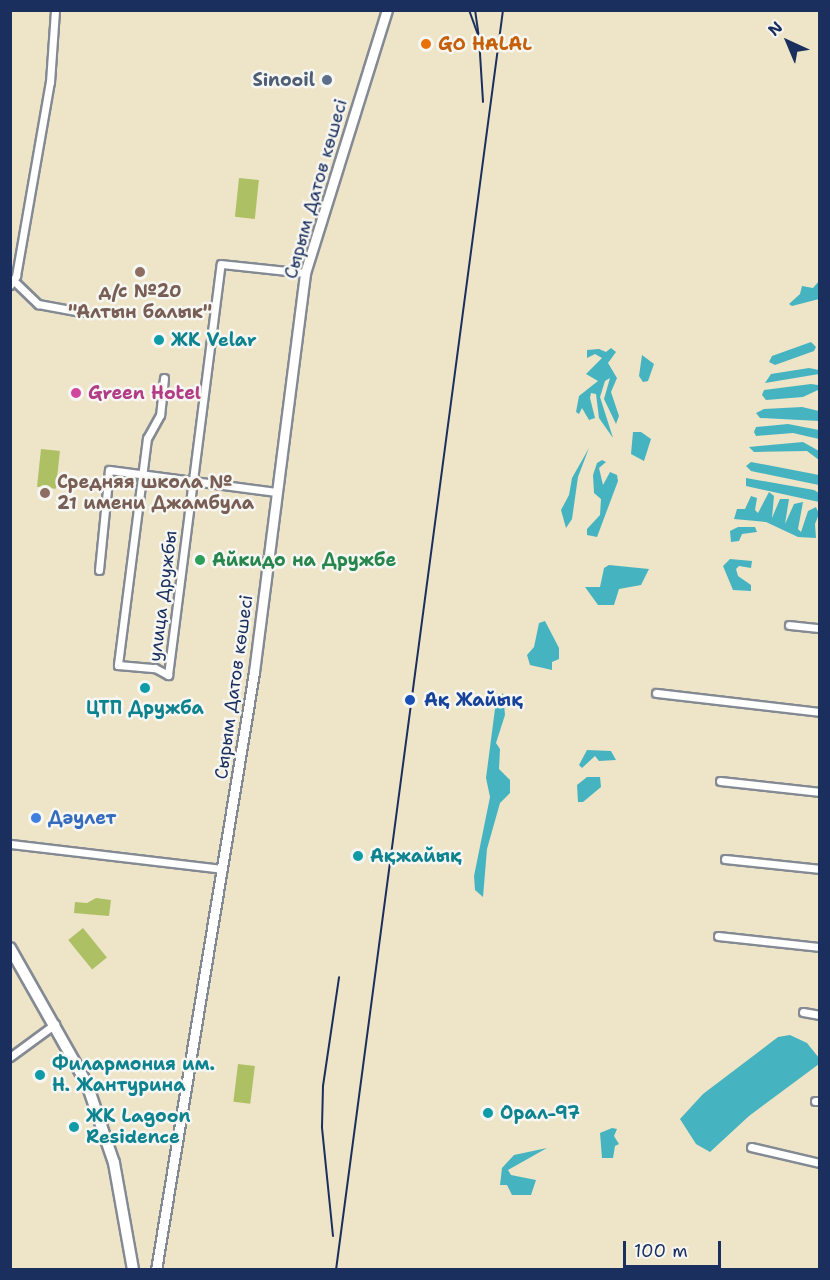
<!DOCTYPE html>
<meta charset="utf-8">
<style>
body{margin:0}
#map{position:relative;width:830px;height:1280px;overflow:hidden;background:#eee4c8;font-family:"Shantell Sans",sans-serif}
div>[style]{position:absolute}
.green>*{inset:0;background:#adc064;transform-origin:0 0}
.water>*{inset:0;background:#45b4c0}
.roads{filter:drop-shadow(2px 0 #848a93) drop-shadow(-2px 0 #848a93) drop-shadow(0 2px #848a93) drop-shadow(0 -2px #848a93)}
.street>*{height:7px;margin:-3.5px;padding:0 3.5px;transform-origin:3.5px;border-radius:3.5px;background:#fff}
.secondary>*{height:9px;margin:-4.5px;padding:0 4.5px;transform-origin:4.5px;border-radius:4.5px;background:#fff}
.primary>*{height:10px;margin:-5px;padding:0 5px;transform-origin:5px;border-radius:5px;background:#fff}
.rail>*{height:2px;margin:-1px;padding:0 1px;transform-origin:1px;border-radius:1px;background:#1b2f5e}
.dots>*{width:16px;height:16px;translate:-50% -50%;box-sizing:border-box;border:3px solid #f6f6f2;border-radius:50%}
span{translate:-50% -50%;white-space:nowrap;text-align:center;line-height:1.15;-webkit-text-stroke:5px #f6f6f2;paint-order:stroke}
.food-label{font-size:18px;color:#c56008;font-weight:700}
.left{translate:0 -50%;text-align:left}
.service-label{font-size:18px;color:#4e5e75;font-weight:700}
.right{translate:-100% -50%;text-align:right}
.street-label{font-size:18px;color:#1b2f5e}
.education-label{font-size:18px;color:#785e54;font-weight:700}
.culture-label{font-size:18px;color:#0d838f;font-weight:700}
.hotel-label{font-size:18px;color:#b23c85;font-weight:700}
.leisure-label{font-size:18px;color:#27864d;font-weight:700}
.transit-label{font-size:18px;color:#164399;font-weight:700}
.shop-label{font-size:18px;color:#366cbe;font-weight:700}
.frame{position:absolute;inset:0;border:12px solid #1b2f5e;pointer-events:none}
.north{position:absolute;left:758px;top:12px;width:60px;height:60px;-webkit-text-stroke:4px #f6f6f2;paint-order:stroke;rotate:316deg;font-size:16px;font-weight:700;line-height:24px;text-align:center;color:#1b2f5e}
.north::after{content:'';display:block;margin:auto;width:21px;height:27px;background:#1b2f5e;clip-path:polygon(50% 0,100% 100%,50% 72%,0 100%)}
.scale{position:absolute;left:623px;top:1241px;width:98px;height:27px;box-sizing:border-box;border:3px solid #1b2f5e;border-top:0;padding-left:8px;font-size:18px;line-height:21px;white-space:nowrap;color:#1b2f5e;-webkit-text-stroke:4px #f6f6f2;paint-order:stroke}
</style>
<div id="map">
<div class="green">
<i style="left:239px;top:178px;width:20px;height:39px;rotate:6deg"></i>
<i style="left:41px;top:449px;width:19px;height:38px;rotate:6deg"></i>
<i style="clip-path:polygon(96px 898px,111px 900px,109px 916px,74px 913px,75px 902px,87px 903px)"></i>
<i style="left:83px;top:928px;width:38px;height:19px;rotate:51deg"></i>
<i style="left:238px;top:1064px;width:17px;height:38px;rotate:7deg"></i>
</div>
<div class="water">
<i style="clip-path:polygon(819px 281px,819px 299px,792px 306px,789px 304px,800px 294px,802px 286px,813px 288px)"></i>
<i style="clip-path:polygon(811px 342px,816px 347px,814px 351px,775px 365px,769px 362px,772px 356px)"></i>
<i style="clip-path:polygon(611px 348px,616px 352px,608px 363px,617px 378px,611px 392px,619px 416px,616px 424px,604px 399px,610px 378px,605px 381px,600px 397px,613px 438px,599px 418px,596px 394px,591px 393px,590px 398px,595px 418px,589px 420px,582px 408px,579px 414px,576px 412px,579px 396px,598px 381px,586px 374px,602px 358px,595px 354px,587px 358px,587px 350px,599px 349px,606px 352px)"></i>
<i style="clip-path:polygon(642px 355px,654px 364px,648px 381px,643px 382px,639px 376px)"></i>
<i style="clip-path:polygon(809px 368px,819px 370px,819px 374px,765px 383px,771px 374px)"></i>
<i style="clip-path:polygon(811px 384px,818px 385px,818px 390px,803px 397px,766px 400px,762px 395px,764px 390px)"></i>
<i style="clip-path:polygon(802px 407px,819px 411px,819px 421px,760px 418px,756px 413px,764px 409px)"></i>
<i style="clip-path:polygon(788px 424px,819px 430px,819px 439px,793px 433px,756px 436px,754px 432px,756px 427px)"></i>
<i style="clip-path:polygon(633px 432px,641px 432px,651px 439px,644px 461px,631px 454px)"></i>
<i style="clip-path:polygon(803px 442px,819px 451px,819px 460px,807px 451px,754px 452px,749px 447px)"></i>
<i style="clip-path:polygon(589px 448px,578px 477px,572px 519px,566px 528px,561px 510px,569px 495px,572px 478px)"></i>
<i style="clip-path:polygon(602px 460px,606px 462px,599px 468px,603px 485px,610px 472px,617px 475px,618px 481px,597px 537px,587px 535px,587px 529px,600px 515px,601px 499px,594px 493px,593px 475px,597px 463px)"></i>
<i style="clip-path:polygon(751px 462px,819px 475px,819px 485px,751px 471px,746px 466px)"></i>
<i style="clip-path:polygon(746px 478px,814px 490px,819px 493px,819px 502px,746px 486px)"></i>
<i style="clip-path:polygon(769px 492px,774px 496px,772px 518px,780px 499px,789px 499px,785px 524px,794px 504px,803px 502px,798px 529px,801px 532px,808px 511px,816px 507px,819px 514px,815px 524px,816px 538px,798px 537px,766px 522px,734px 519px,737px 509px,745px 509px,751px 496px,757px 498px,755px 510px,758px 513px)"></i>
<i style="clip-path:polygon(738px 527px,755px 527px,757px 532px,742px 534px,739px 541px,731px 542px,730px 531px)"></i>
<i style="clip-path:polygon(730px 559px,752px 561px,751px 568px,739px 566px,736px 569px,738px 576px,751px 585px,751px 591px,733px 590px,723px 566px)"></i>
<i style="clip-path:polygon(609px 565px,649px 569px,641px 585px,619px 589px,614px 605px,598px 605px,585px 587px,600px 587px,604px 568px)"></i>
<i style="clip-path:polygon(545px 621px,559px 648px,559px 659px,552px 662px,552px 670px,530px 665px,527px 655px,534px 647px,539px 623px)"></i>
<i style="clip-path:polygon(503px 693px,505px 715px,496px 743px,500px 749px,499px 769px,510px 780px,510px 793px,500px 803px,487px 849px,483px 897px,475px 890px,474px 876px,490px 797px,486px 778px,496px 701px)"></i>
<i style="clip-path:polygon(587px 750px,611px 751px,616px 760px,599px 761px,595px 756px,582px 768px,579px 765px)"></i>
<i style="clip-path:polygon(587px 777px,600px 777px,601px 787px,583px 802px,578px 802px,577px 785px)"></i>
<i style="clip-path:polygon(790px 1035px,807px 1043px,819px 1058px,819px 1064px,749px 1116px,710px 1152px,696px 1144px,680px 1119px,703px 1094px,778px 1037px)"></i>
<i style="clip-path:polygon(612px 1128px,617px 1129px,614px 1136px,619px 1144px,615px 1146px,613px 1158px,602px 1158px,600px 1133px)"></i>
<i style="clip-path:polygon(547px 1148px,508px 1170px,511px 1175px,536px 1180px,531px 1195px,512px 1195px,507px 1185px,500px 1185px,502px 1168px,514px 1155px)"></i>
</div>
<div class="roads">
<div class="street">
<i style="left:13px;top:280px;width:35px;rotate:44deg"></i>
<i style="left:38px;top:304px;width:44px;rotate:10.5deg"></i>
<i style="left:10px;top:285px;width:11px;rotate:-56deg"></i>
<i style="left:16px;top:276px;width:197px;rotate:-80.1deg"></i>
<i style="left:50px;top:82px;width:72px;rotate:-86deg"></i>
<i style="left:164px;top:378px;width:37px;rotate:96deg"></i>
<i style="left:160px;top:415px;width:26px;rotate:119deg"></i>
<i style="left:147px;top:438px;width:229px;rotate:97.3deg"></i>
<i style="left:118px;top:665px;width:37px;rotate:5deg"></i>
<i style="left:155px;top:668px;width:15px;rotate:28deg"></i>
<i style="left:168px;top:675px;width:414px;rotate:-82.7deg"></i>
<i style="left:221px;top:264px;width:84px;rotate:6.1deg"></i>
<i style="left:99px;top:570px;width:100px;rotate:-84.3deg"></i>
<i style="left:109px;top:470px;width:169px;rotate:7.5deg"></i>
<i style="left:789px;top:625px;width:31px;rotate:6deg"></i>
<i style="left:656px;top:693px;width:165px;rotate:6.6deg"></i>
<i style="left:720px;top:781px;width:101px;rotate:6.3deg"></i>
<i style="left:10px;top:844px;width:214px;rotate:6.7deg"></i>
<i style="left:725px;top:859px;width:96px;rotate:6deg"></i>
<i style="left:718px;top:936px;width:103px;rotate:6.2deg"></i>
<i style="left:803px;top:1012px;width:17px;rotate:10deg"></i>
<i style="left:10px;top:1057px;width:56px;rotate:-36.3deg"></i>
<i style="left:815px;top:1101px;width:5px"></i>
<i style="left:751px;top:1147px;width:71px;rotate:13.1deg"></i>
</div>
<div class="secondary">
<i style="left:156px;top:1270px;width:606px;rotate:-80.69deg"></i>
<i style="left:254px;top:672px;width:402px;rotate:-82.7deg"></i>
<i style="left:305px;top:273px;width:275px;rotate:-72.7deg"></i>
</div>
<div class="primary">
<i style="left:10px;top:948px;width:156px;rotate:60.5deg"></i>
<i style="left:87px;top:1084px;width:83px;rotate:71.1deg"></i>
<i style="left:114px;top:1163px;width:109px;rotate:79.9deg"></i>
</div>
</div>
<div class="rail">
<i style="left:469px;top:10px;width:30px;rotate:70deg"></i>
<i style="left:479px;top:38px;width:28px;rotate:-98deg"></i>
<i style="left:479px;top:38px;width:64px;rotate:86.4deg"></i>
<i style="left:333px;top:1236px;width:110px;rotate:-95.8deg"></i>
<i style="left:322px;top:1127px;width:41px;rotate:-88.6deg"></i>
<i style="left:323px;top:1086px;width:110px;rotate:-81.6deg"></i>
<i style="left:336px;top:1270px;width:1271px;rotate:-82.45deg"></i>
</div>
<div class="dots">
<i style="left:426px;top:44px;background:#e8710a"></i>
<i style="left:327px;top:80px;background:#5c6f8a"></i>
<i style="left:140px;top:272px;background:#8d6e63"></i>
<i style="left:159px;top:340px;background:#0f9aa8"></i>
<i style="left:76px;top:393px;background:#d1479c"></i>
<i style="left:45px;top:493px;background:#8d6e63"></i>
<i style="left:200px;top:560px;background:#2e9e5b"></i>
<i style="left:145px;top:688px;background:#0f9aa8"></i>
<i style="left:410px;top:700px;background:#1a4fb4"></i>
<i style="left:36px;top:818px;background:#3f7fe0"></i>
<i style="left:358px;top:856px;background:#0f9aa8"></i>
<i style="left:40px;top:1075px;background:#0f9aa8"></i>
<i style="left:488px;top:1113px;background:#0f9aa8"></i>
<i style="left:74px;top:1127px;background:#0f9aa8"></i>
</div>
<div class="food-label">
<span class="left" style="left:438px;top:44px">GO HALAL</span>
</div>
<div class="service-label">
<span class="right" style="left:315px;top:80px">Sinooil</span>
</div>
<div class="street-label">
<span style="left:316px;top:189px;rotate:-74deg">Сырым Датов көшесі</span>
<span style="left:163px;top:596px;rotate:-83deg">улица Дружбы</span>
<span style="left:234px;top:687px;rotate:-82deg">Сырым Датов көшесі</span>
</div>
<div class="education-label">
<span style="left:140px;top:302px">д/с №20<br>"Алтын балык"</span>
<span class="left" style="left:57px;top:493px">Средняя школа №<br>21 имени Джамбула</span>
</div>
<div class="culture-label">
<span class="left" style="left:171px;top:340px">ЖК Velar</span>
<span style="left:145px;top:708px">ЦТП Дружба</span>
<span class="left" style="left:370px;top:856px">Ақжайық</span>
<span class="left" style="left:52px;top:1075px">Филармония им.<br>Н. Жантурина</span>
<span class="left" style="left:500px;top:1113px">Орал-97</span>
<span class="left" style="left:86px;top:1127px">ЖК Lagoon<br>Residence</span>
</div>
<div class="hotel-label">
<span class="left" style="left:88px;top:393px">Green Hotel</span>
</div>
<div class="leisure-label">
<span class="left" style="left:212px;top:560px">Айкидо на Дружбе</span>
</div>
<div class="transit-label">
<span class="left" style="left:424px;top:700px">Ақ Жайық</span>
</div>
<div class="shop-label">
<span class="left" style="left:48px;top:818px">Дәулет</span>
</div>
<div class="frame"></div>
<div class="north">N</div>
<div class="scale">100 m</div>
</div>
